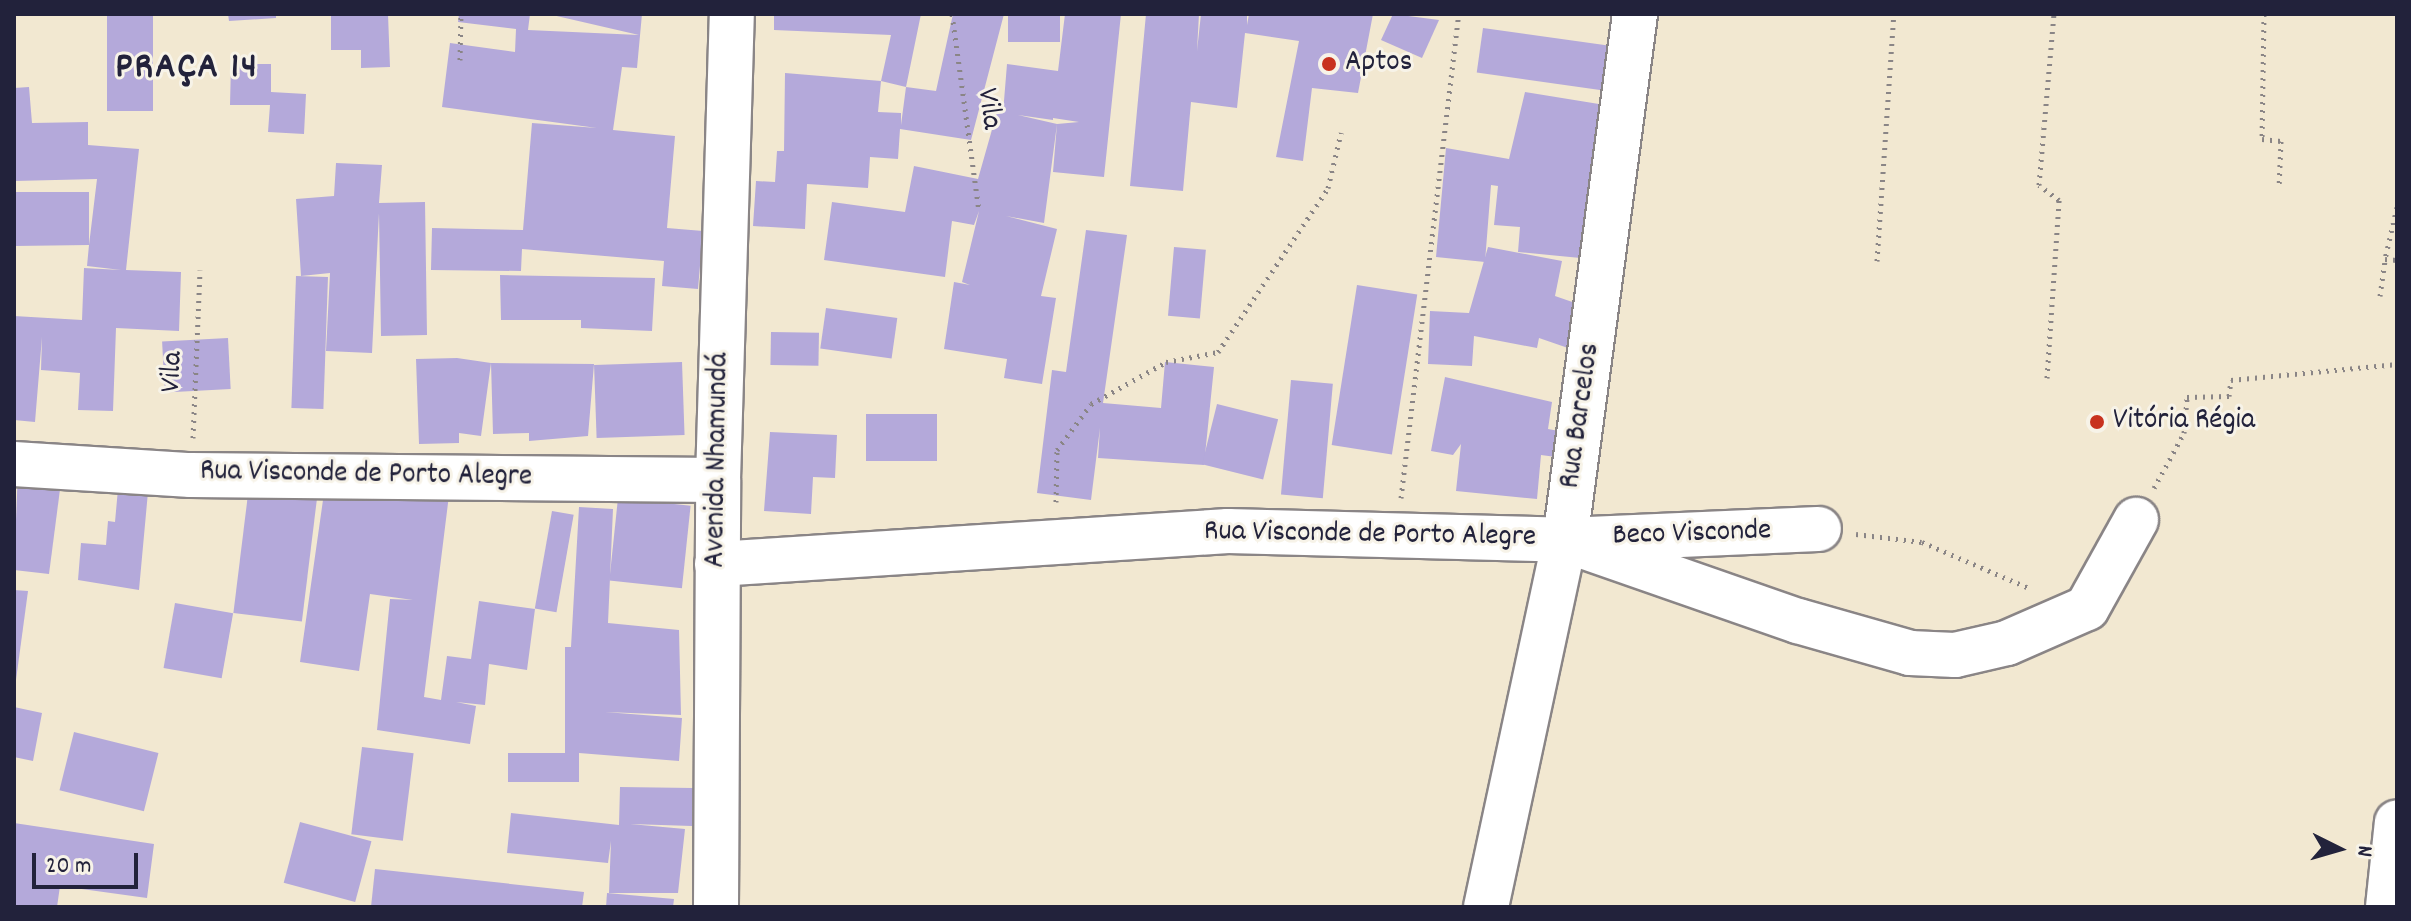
<!DOCTYPE html>
<meta charset="utf-8">
<style>
body{margin:0}
#map{position:relative;width:2411px;height:921px;overflow:hidden;background:#f2e8d1;font-family:Dekko,sans-serif}
div>[style]{position:absolute}
.building>*{inset:0;background:#b4a9da;transform-origin:0 0}
.path>*{height:5px;margin-top:-2.5px;transform-origin:0;background:repeating-linear-gradient(90deg,#8a8586 0 2px,transparent 0 8px)}
.roads{filter:drop-shadow(2px 0 #8a8586) drop-shadow(-2px 0 #8a8586) drop-shadow(0 2px #8a8586) drop-shadow(0 -2px #8a8586)}
.minor>*{height:44px;margin:-22px;padding:0 22px;transform-origin:22px;border-radius:22px;background:#fff}
.dots>*{width:22px;height:22px;translate:-50% -50%;box-sizing:border-box;border:4px solid #f7f3e8;border-radius:50%}
span{translate:-50% -50%;white-space:nowrap;text-align:center;line-height:1.15;-webkit-text-stroke:6px #f7f3e8;paint-order:stroke}
.poi-label{font-size:30px;color:#22223b}
.left{translate:0 -50%;text-align:left}
.street-label{font-size:30px;color:#22223b}
.district-label{font-size:38px;color:#22223b;font-weight:700;letter-spacing:2px}
.frame{position:absolute;inset:0;border:16px solid #22223b;pointer-events:none}
.north{position:absolute;left:2299px;top:809px;width:80px;height:80px;-webkit-text-stroke:6px #f7f3e8;paint-order:stroke;rotate:95deg;font-size:22px;font-weight:700;line-height:32px;text-align:center;color:#22223b}
.north::after{content:'';display:block;margin:auto;width:28px;height:36px;background:#22223b;clip-path:polygon(50% 0,100% 100%,50% 72%,0 100%)}
.scale{position:absolute;left:32px;top:853px;width:106px;height:36px;box-sizing:border-box;border:4px solid #22223b;border-top:0;padding-left:10px;font-size:24px;line-height:28px;white-space:nowrap;color:#22223b;-webkit-text-stroke:6px #f7f3e8;paint-order:stroke}
</style>
<div id="map">
<div class="building">
<i style="left:107px;top:14px;width:46px;height:97px"></i>
<i style="clip-path:polygon(228px 14px,276px 14px,276px 18px,229px 21px)"></i>
<i style="clip-path:polygon(331px 14px,388px 14px,390px 67px,361px 68px,361px 50px,331px 50px)"></i>
<i style="clip-path:polygon(459px 14px,530px 14px,528px 30px,639px 35px,548px 14px,642px 14px,637px 68px,622px 67px,613px 130px,675px 136px,667px 228px,703px 231px,698px 289px,662px 286px,664px 261px,522px 249px,521px 271px,431px 270px,432px 228px,523px 230px,532px 123px,597px 128px,442px 107px,450px 43px,515px 52px,516px 29px,458px 22px)"></i>
<i style="clip-path:polygon(774px 14px,921px 14px,906px 87px,881px 81px,891px 35px,774px 30px)"></i>
<i style="clip-path:polygon(953px 14px,1004px 14px,971px 140px,900px 129px,898px 159px,870px 157px,868px 188px,807px 184px,805px 229px,753px 226px,756px 181px,775px 182px,777px 151px,784px 151px,785px 73px,881px 81px,878px 112px,901px 113px,901px 125px,906px 87px,936px 91px)"></i>
<i style="left:1008px;top:14px;width:52px;height:28px"></i>
<i style="clip-path:polygon(evenodd,1065px 14px,1121px 14px,1104px 177px,1053px 172px,1057px 124px,1044px 223px,1006px 216px,1057px 229px,1041px 296px,1056px 298px,1042px 384px,1004px 378px,1007px 359px,944px 349px,954px 282px,970px 285px,962px 282px,979px 211px,974px 225px,952px 221px,945px 277px,824px 260px,832px 202px,905px 212px,914px 166px,978px 179px,997px 112px,1003px 113px,1007px 64px,1058px 71px,1065px 14px,1018px 115px,1053px 120px,1053px 118px,1079px 122px,1057px 124px,1018px 115px)"></i>
<i style="clip-path:polygon(1146px 14px,1199px 14px,1197px 51px,1201px 14px,1247px 14px,1247px 25px,1249px 14px,1373px 14px,1358px 93px,1312px 88px,1303px 161px,1276px 157px,1299px 41px,1245px 33px,1237px 108px,1191px 102px,1183px 191px,1130px 186px)"></i>
<i style="clip-path:polygon(1393px 14px,1439px 20px,1422px 58px,1381px 40px)"></i>
<i style="left:1483px;top:28px;width:137px;height:45px;rotate:8deg"></i>
<i style="clip-path:polygon(231px 64px,271px 64px,271px 92px,306px 94px,304px 134px,268px 132px,270px 105px,230px 105px)"></i>
<i style="clip-path:polygon(29px 87px,32px 123px,88px 122px,88px 145px,139px 149px,126px 270px,181px 272px,179px 331px,116px 328px,113px 411px,78px 410px,80px 373px,41px 370px,42px 337px,35px 422px,14px 420px,14px 316px,82px 320px,84px 268px,121px 270px,87px 266px,89px 245px,14px 246px,14px 192px,89px 192px,89px 245px,97px 179px,14px 181px,14px 88px)"></i>
<i style="clip-path:polygon(1525px 92px,1605px 105px,1591px 259px,1518px 252px,1520px 227px,1494px 225px,1498px 186px,1491px 185px,1485px 262px,1436px 257px,1446px 148px,1509px 159px)"></i>
<i style="clip-path:polygon(336px 163px,382px 165px,379px 203px,425px 202px,427px 335px,381px 336px,379px 213px,372px 353px,326px 351px,330px 273px,301px 276px,296px 199px,334px 196px)"></i>
<i style="clip-path:polygon(1086px 230px,1127px 235px,1103px 403px,1161px 408px,1165px 362px,1214px 367px,1204px 465px,1098px 458px,1100px 428px,1091px 500px,1037px 493px,1052px 370px,1066px 372px)"></i>
<i style="left:1174px;top:247px;width:32px;height:69px;rotate:5deg"></i>
<i style="clip-path:polygon(1488px 247px,1562px 261px,1555px 296px,1581px 305px,1568px 348px,1539px 338px,1537px 348px,1474px 336px,1472px 366px,1428px 364px,1430px 311px,1469px 313px)"></i>
<i style="clip-path:polygon(500px 275px,655px 278px,652px 331px,581px 328px,581px 320px,501px 320px)"></i>
<i style="left:296px;top:276px;width:32px;height:132px;rotate:2deg"></i>
<i style="left:1357px;top:285px;width:61px;height:162px;rotate:9deg"></i>
<i style="left:826px;top:308px;width:72px;height:41px;rotate:8deg"></i>
<i style="left:771px;top:332px;width:48px;height:33px;rotate:1deg"></i>
<i style="left:228px;top:338px;width:51px;height:66px;rotate:87deg"></i>
<i style="clip-path:polygon(457px 358px,491px 363px,481px 436px,459px 433px,459px 443px,419px 444px,416px 359px)"></i>
<i style="left:682px;top:362px;width:73px;height:88px;rotate:88deg"></i>
<i style="clip-path:polygon(491px 363px,594px 364px,588px 436px,529px 441px,529px 433px,493px 434px)"></i>
<i style="clip-path:polygon(1445px 377px,1552px 402px,1548px 429px,1559px 431px,1556px 457px,1541px 455px,1537px 499px,1456px 491px,1461px 444px,1453px 455px,1431px 451px)"></i>
<i style="left:1291px;top:380px;width:42px;height:115px;rotate:5deg"></i>
<i style="left:1217px;top:404px;width:63px;height:62px;rotate:14deg"></i>
<i style="left:866px;top:414px;width:71px;height:47px"></i>
<i style="clip-path:polygon(770px 432px,837px 435px,835px 478px,813px 477px,811px 514px,764px 511px)"></i>
<i style="clip-path:polygon(18px 469px,62px 474px,49px 574px,14px 570px)"></i>
<i style="clip-path:polygon(119px 478px,149px 481px,139px 590px,78px 580px,81px 543px,106px 545px,108px 521px,115px 522px)"></i>
<i style="left:249px;top:486px;width:69px;height:128px;rotate:7deg"></i>
<i style="clip-path:polygon(385px 487px,449px 495px,424px 697px,441px 700px,447px 656px,471px 659px,479px 601px,535px 609px,527px 670px,489px 664px,485px 705px,456px 702px,476px 706px,470px 744px,377px 730px,390px 599px,413px 600px,370px 594px,359px 671px,300px 662px,324px 493px,383px 501px)"></i>
<i style="left:618px;top:498px;width:73px;height:83px;rotate:6deg"></i>
<i style="clip-path:polygon(579px 507px,613px 509px,608px 623px,679px 630px,681px 715px,605px 712px,682px 718px,679px 761px,579px 753px,579px 782px,508px 782px,508px 753px,565px 753px,565px 647px,571px 647px)"></i>
<i style="left:552px;top:511px;width:22px;height:99px;rotate:10deg"></i>
<i style="clip-path:polygon(14px 590px,28px 591px,16px 680px,14px 680px)"></i>
<i style="left:175px;top:603px;width:59px;height:66px;rotate:10deg"></i>
<i style="clip-path:polygon(14px 707px,42px 713px,33px 761px,14px 757px)"></i>
<i style="left:74px;top:732px;width:87px;height:60px;rotate:14deg"></i>
<i style="left:362px;top:747px;width:52px;height:88px;rotate:7deg"></i>
<i style="clip-path:polygon(620px 787px,693px 788px,692px 826px,630px 824px,685px 829px,678px 893px,609px 893px,611px 841px,608px 863px,507px 853px,511px 813px,619px 825px)"></i>
<i style="left:300px;top:822px;width:74px;height:63px;rotate:15deg"></i>
<i style="clip-path:polygon(14px 823px,154px 844px,147px 898px,60px 886px,57px 907px,14px 907px)"></i>
<i style="clip-path:polygon(375px 869px,584px 892px,582px 907px,371px 907px)"></i>
<i style="clip-path:polygon(607px 893px,674px 899px,673px 907px,606px 907px)"></i>
</div>
<div class="path">
<i style="left:952px;top:14px;width:199px;rotate:82.2deg"></i>
<i style="left:2264px;top:14px;width:125px;rotate:90.9deg"></i>
<i style="left:2262px;top:139px;width:19px;rotate:6deg"></i>
<i style="left:2281px;top:141px;width:47px;rotate:92.4deg"></i>
<i style="left:460px;top:60px;width:46px;rotate:-88.8deg"></i>
<i style="left:2397px;top:207px;width:53px;rotate:103deg"></i>
<i style="left:2385px;top:259px;width:12px;rotate:5deg"></i>
<i style="left:1877px;top:261px;width:248px;rotate:-86.1deg"></i>
<i style="left:2380px;top:296px;width:37px;rotate:-82deg"></i>
<i style="left:2047px;top:378px;width:178px;rotate:-86.1deg"></i>
<i style="left:2059px;top:200px;width:25px;rotate:-143deg"></i>
<i style="left:2039px;top:185px;width:172px;rotate:-85deg"></i>
<i style="left:193px;top:438px;width:168px;rotate:-87.6deg"></i>
<i style="left:2154px;top:488px;width:63px;rotate:-61.4deg"></i>
<i style="left:2184px;top:433px;width:36px;rotate:-85deg"></i>
<i style="left:2187px;top:397px;width:42px;rotate:-1.4deg"></i>
<i style="left:2229px;top:396px;width:16px;rotate:-83deg"></i>
<i style="left:2231px;top:380px;width:167px;rotate:-5.5deg"></i>
<i style="left:1401px;top:498px;width:487px;rotate:-83.2deg"></i>
<i style="left:1056px;top:502px;width:52px;rotate:-88.9deg"></i>
<i style="left:1057px;top:450px;width:57px;rotate:-53.5deg"></i>
<i style="left:1091px;top:404px;width:86px;rotate:-29.2deg"></i>
<i style="left:1166px;top:362px;width:53px;rotate:-10.9deg"></i>
<i style="left:1218px;top:352px;width:197px;rotate:-56.1deg"></i>
<i style="left:1328px;top:188px;width:57px;rotate:-76.7deg"></i>
<i style="left:1856px;top:534px;width:66px;rotate:6.9deg"></i>
<i style="left:1922px;top:542px;width:119px;rotate:23.3deg"></i>
</div>
<div class="roads">
<div class="minor">
<i style="left:14px;top:464px;width:177px;rotate:3.6deg"></i>
<i style="left:191px;top:475px;width:527px;rotate:0.54deg"></i>
<i style="left:1588px;top:539px;width:231px;rotate:-2.5deg"></i>
<i style="left:717px;top:564px;width:512px;rotate:-3.69deg"></i>
<i style="left:1228px;top:531px;width:337px;rotate:1.5deg"></i>
<i style="left:1565px;top:540px;width:247px;rotate:19.2deg"></i>
<i style="left:1798px;top:621px;width:116px;rotate:15.9deg"></i>
<i style="left:1910px;top:653px;width:45px;rotate:2.5deg"></i>
<i style="left:1955px;top:655px;width:53px;rotate:-13deg"></i>
<i style="left:2007px;top:643px;width:87px;rotate:-23.6deg"></i>
<i style="left:2087px;top:608px;width:101px;rotate:-60.9deg"></i>
<i style="left:716px;top:907px;width:427px;rotate:-89.7deg"></i>
<i style="left:718px;top:480px;width:466px;rotate:-88.3deg"></i>
<i style="left:1486px;top:907px;width:375px;rotate:-77.9deg"></i>
<i style="left:1565px;top:540px;width:531px;rotate:-82.42deg"></i>
<i style="left:2388px;top:907px;width:85px;rotate:-84deg"></i>
</div>
</div>
<div class="dots">
<i style="left:1329px;top:64px;background:#c8321e"></i>
<i style="left:2097px;top:422px;background:#c8321e"></i>
</div>
<div class="poi-label">
<span class="left" style="left:1345px;top:64px">Aptos</span>
<span class="left" style="left:2113px;top:422px">Vitória Régia</span>
</div>
<div class="street-label">
<span style="left:987px;top:109px;rotate:82deg">Vila</span>
<span style="left:174px;top:372px;rotate:-87deg">Vila</span>
<span style="left:1582px;top:416px;rotate:-82deg">Rua Barcelos</span>
<span style="left:719px;top:460px;rotate:-89deg">Avenida Nhamundá</span>
<span style="left:366px;top:476px;rotate:1deg">Rua Visconde de Porto Alegre</span>
<span style="left:1692px;top:535px;rotate:-2deg">Beco Visconde</span>
<span style="left:1370px;top:536px;rotate:1deg">Rua Visconde de Porto Alegre</span>
</div>
<div class="district-label">
<span style="left:187px;top:69px">PRAÇA 14</span>
</div>
<div class="frame"></div>
<div class="north">N</div>
<div class="scale">20 m</div>
</div>
